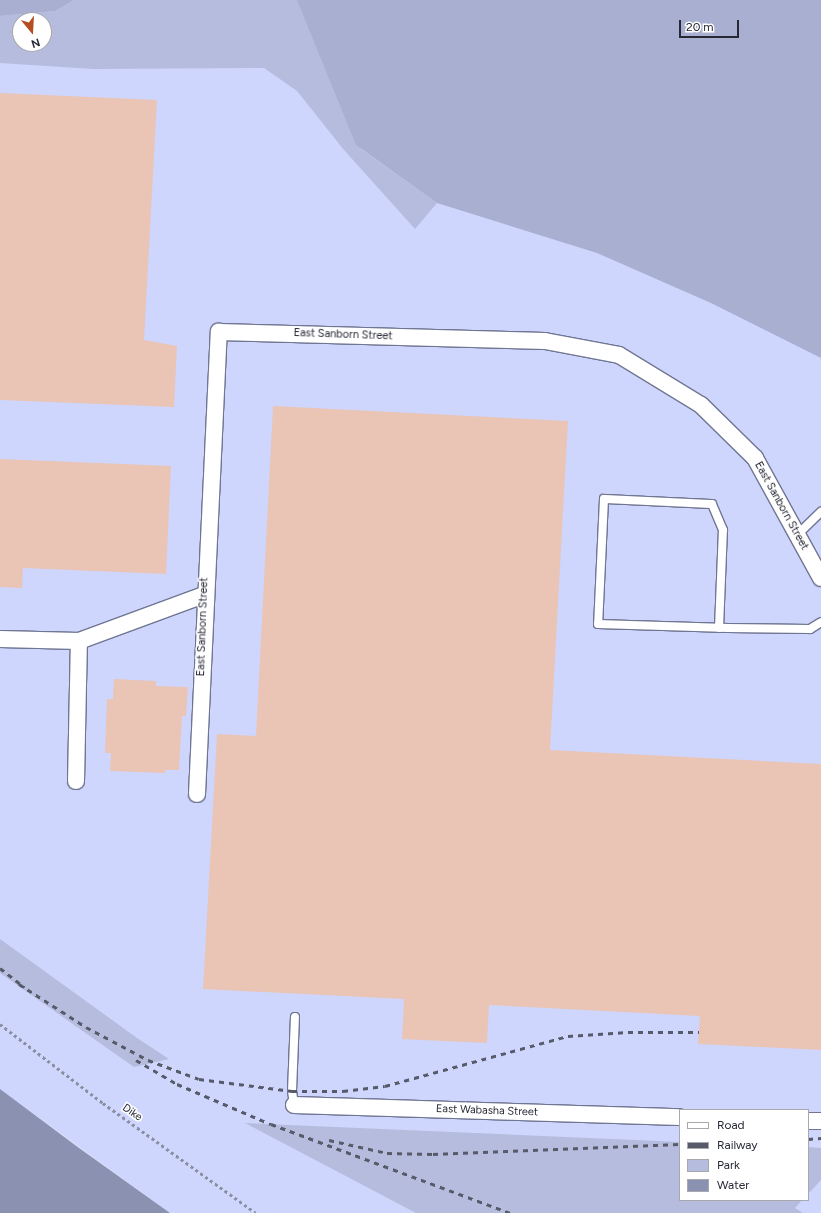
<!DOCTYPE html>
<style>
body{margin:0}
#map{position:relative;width:821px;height:1213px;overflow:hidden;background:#dbe1fa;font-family:Figtree,sans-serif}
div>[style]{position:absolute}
.built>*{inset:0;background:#ced6fd}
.green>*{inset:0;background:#b5bcde}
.forest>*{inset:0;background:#a8afd0}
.water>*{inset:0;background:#8a91b1}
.building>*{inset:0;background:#eac4b5}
.path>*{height:2.5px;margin-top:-1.25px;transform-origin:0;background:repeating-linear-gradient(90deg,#8b8fa2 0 3px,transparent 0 6px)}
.roads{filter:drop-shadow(1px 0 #707692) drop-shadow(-1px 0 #707692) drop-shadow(0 1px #707692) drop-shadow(0 -1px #707692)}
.lane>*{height:8px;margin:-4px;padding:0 4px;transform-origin:4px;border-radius:4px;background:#fff}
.street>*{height:16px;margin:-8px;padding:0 8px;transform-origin:8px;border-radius:8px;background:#fff}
.rail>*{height:3px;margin-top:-1.5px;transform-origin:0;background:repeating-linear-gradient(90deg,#575a69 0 5px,transparent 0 10px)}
span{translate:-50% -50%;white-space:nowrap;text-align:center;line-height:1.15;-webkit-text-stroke:3px #fff;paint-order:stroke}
.street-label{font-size:11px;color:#262834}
.legend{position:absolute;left:679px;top:1109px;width:130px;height:92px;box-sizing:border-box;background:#fff;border:1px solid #a8a9ae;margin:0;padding:5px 7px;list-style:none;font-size:12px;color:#262834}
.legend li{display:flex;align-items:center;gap:8px;height:20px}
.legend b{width:20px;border:1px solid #a8a9ae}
.north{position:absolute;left:12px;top:12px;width:40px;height:40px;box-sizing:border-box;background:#fff;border:1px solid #a8a9ae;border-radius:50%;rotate:162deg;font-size:11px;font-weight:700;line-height:16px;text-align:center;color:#262834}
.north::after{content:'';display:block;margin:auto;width:14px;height:18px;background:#b44e21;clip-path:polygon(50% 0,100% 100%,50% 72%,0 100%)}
.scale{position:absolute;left:679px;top:20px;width:60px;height:18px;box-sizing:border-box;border:2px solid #262834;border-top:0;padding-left:5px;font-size:12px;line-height:14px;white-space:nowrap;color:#262834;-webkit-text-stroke:3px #fff;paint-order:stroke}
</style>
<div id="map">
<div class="built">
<i style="clip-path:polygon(evenodd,0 0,821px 0,821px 1213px,170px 1213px,0 1089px,0 0,20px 20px,44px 20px,44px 44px,20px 44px,20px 20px,0 0,680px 1110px,808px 1110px,808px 1200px,680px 1200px,680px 1110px)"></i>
</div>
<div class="green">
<i style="clip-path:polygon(evenodd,74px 0,298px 0,361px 149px,437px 203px,415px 229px,344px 150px,297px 91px,264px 68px,93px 69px,0 63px,0 16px,55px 11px,74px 0,20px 20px,44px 20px,44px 44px,20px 44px,20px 20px)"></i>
<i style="clip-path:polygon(0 939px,137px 1038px,169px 1059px,134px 1067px,0 973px)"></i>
<i style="clip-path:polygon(245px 1123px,680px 1142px,680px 1200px,802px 1200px,795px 1208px,803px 1213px,416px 1213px)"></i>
<i style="clip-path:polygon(808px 1147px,821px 1148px,821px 1180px,808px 1194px)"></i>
</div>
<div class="forest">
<i style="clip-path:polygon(0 0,74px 0,55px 11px,0 16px)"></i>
<i style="clip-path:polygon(297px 0,821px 0,821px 358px,711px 303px,597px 253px,437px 203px,356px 145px)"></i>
</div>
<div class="water">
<i style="clip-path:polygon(0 1089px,79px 1148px,170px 1213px,0 1213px)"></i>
</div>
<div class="building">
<i style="clip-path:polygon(0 93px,157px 100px,144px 340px,177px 346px,174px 407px,0 400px)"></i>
<i style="clip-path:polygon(273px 406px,568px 421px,550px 750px,821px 764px,821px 1050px,698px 1044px,700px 1016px,489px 1005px,487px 1043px,402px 1039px,404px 999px,203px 989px,217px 734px,256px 736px)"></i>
<i style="clip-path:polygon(0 459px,171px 466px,166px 574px,23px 568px,22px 588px,0 587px)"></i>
<i style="clip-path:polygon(114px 679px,156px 681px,156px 686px,188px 687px,186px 716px,182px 716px,179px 770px,165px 770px,165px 773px,110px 771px,111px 753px,105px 753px,107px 699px,113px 699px)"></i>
</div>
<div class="path">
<i style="left:0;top:1024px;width:130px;rotate:37.5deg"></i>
<i style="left:103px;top:1103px;width:188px;rotate:35.7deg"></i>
</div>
<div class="roads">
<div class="lane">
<i style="left:798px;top:534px;width:32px;rotate:-44deg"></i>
<i style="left:719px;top:628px;width:98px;rotate:-87.7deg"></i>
<i style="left:723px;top:530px;width:28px;rotate:-113deg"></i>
<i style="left:712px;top:504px;width:108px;rotate:-177.3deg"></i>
<i style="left:604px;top:499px;width:125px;rotate:92.7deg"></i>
<i style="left:598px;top:624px;width:130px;rotate:1.8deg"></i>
<i style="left:728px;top:628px;width:82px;rotate:0.7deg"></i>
<i style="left:810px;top:629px;width:13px;rotate:-32deg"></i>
<i style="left:294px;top:1105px;width:14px;rotate:-98deg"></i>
<i style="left:292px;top:1091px;width:74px;rotate:-87.7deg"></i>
</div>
<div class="street">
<i style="left:0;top:639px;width:79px;rotate:1.5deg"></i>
<i style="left:79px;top:641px;width:133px;rotate:-20.2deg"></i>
<i style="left:76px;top:781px;width:140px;rotate:-88.8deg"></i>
<i style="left:197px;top:794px;width:463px;rotate:-87.3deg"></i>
<i style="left:219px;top:332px;width:326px;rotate:1.6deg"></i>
<i style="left:545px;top:341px;width:75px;rotate:10.7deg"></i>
<i style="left:619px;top:355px;width:96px;rotate:31.4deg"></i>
<i style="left:701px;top:405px;width:76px;rotate:44.5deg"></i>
<i style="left:755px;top:458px;width:137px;rotate:61.2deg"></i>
<i style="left:294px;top:1105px;width:386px;rotate:1.8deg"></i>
<i style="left:808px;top:1121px;width:13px"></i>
</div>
</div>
<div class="rail">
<i style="left:0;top:968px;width:31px;rotate:38deg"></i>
<i style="left:19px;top:984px;width:80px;rotate:32.7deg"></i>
<i style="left:86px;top:1027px;width:70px;rotate:28deg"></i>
<i style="left:148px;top:1060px;width:54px;rotate:20.4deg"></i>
<i style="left:199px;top:1079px;width:94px;rotate:7.4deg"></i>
<i style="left:292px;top:1091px;width:51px"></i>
<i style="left:343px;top:1091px;width:42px;rotate:-6.8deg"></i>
<i style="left:385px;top:1086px;width:190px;rotate:-15.3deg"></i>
<i style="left:568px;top:1036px;width:60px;rotate:-3.8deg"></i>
<i style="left:628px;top:1032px;width:71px"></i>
<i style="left:136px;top:1060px;width:48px;rotate:30.3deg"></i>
<i style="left:177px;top:1084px;width:102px;rotate:23.1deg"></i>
<i style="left:271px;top:1124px;width:255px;rotate:20.4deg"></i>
<i style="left:808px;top:1139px;width:13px;rotate:-4deg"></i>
<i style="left:329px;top:1140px;width:59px;rotate:12.6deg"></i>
<i style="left:387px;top:1153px;width:46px;rotate:1.2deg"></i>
<i style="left:433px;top:1154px;width:247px;rotate:-2.3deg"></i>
</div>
<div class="street-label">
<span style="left:343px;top:335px;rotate:2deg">East Sanborn Street</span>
<span style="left:781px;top:506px;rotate:61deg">East Sanborn Street</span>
<span style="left:203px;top:627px;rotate:-88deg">East Sanborn Street</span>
<span style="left:487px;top:1111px;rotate:2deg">East Wabasha Street</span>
<span style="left:132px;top:1113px;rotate:34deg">Dike</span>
</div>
<ul class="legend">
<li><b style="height:5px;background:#fff"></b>Road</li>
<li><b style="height:5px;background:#575a69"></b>Railway</li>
<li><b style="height:11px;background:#b5bcde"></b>Park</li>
<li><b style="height:11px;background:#8a91b1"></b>Water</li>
</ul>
<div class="north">N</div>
<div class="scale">20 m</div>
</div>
